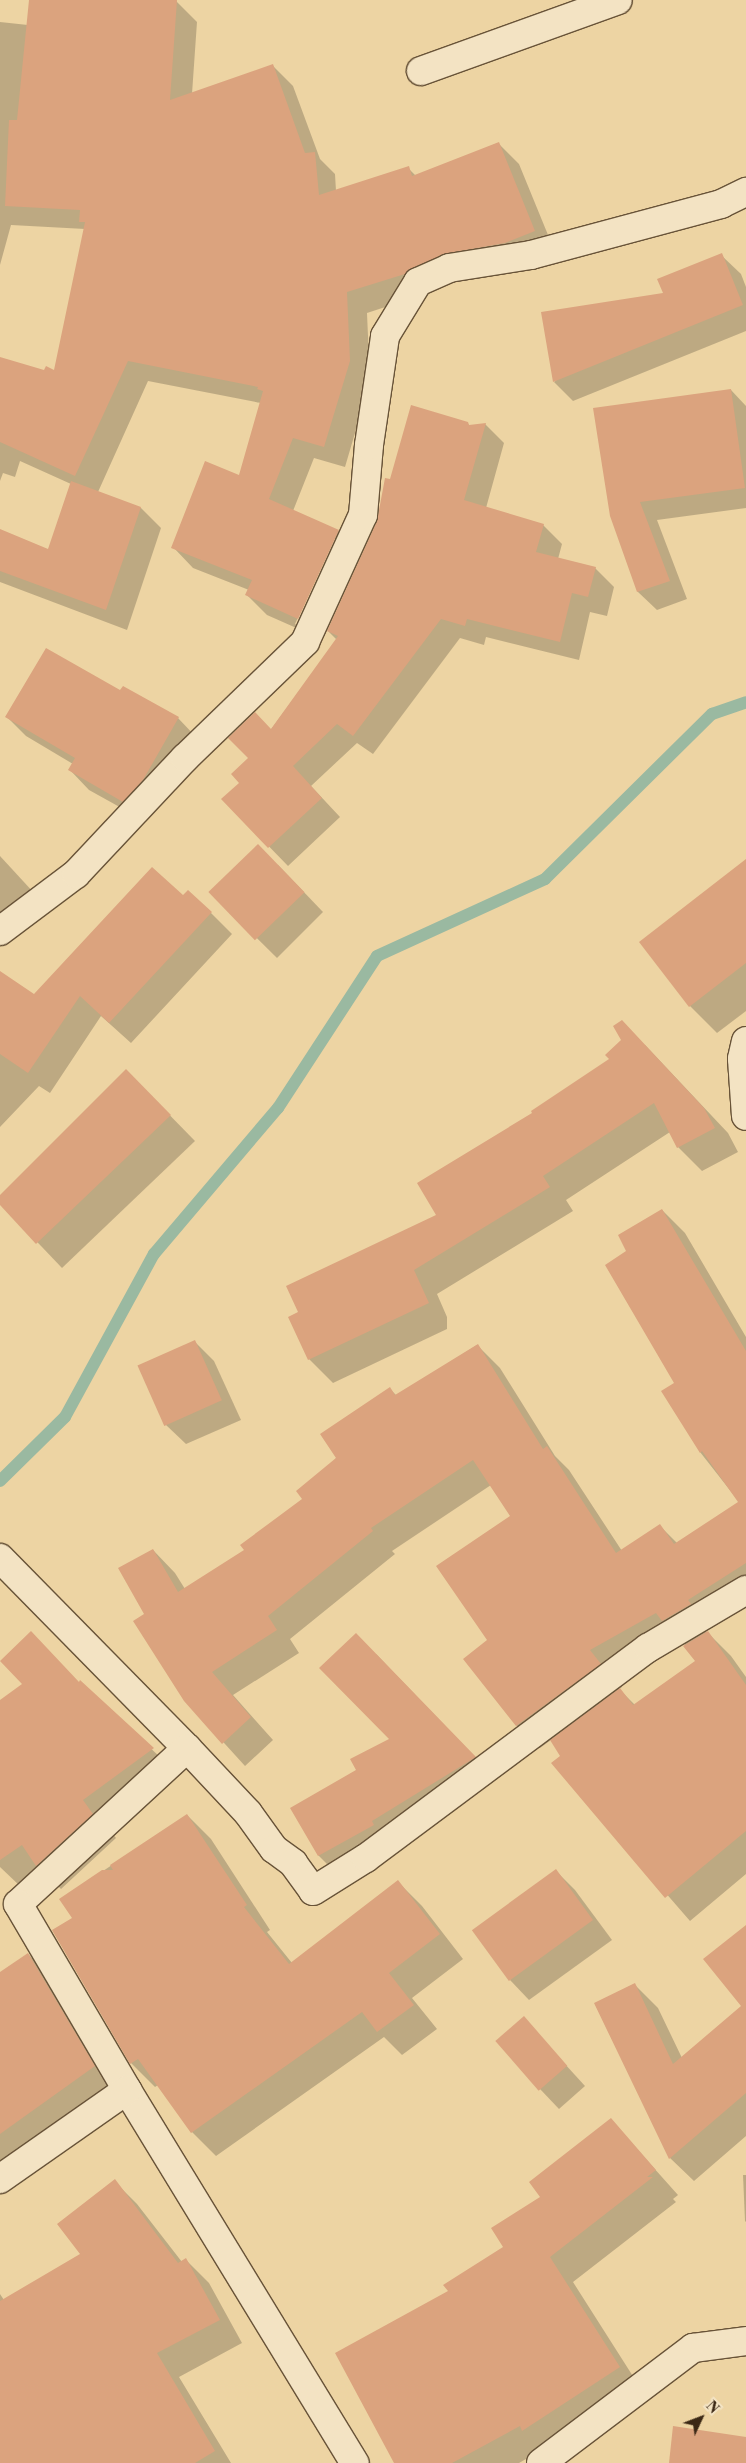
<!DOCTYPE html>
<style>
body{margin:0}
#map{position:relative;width:746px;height:2463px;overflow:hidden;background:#edd4a3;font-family:"Libre Bodoni",serif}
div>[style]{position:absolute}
.shadow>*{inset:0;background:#0003}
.stream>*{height:12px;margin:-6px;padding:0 6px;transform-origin:6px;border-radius:6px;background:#9ab9a1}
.building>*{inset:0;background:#dba37e;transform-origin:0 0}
.roads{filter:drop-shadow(1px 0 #685338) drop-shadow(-1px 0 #685338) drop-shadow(0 1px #685338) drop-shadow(0 -1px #685338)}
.minor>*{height:28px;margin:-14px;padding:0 14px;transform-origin:14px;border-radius:14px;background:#f3e3c3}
span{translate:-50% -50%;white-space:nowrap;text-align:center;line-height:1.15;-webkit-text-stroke:4px #f3e3c3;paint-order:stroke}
.north{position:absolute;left:676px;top:2393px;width:50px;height:50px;-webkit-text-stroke:4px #f3e3c3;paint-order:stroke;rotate:47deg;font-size:14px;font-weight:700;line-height:20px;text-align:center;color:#3b2815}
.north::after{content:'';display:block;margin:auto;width:18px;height:22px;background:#3b2815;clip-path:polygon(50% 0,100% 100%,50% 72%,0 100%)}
</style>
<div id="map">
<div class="shadow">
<i style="clip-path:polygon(evenodd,31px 0,176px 1px,197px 22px,192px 94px,273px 66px,293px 86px,320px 159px,335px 174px,336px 191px,408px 168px,416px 176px,498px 143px,519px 164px,555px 252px,464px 274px,425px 294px,367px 313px,370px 382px,345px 467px,314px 458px,293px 511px,338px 531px,359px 552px,319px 638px,267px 615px,247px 595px,249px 590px,193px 568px,173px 547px,240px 477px,261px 403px,148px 381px,98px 492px,141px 508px,161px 528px,127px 630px,0 582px,0 530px,49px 551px,71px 484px,20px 461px,15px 477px,3px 473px,0 481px,0 359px,45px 372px,55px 372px,85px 229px,11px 225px,0 265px,0 22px,28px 25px,31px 0,334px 539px,336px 539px,297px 625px,295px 624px,334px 539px)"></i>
<i style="clip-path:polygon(721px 255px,741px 274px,746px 287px,746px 331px,573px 401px,554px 382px,665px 294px)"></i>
<i style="clip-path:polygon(731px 390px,746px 406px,746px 508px,657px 520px,687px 599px,657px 610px,638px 592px,611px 515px)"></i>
<i style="clip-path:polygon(467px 423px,470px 426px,485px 424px,504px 443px,486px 508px,543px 525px,562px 544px,558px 559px,595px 568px,614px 587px,607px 616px,590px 612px,579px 660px,486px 637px,484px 645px,460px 638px,373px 754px,357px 743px,311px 786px,340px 817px,288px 866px,223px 799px,240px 783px,250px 758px,337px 640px,328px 631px,379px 522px,391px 481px)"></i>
<i style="clip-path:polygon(121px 692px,178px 718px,197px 738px,143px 820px,89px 790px,70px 770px,73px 764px,26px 736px,7px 717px)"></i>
<i style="clip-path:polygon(0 856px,35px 894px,0 927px)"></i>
<i style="clip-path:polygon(746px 861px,746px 1011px,717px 1033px,690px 1006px,641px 943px)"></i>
<i style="clip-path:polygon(278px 865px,323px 912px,277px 958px,211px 893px)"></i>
<i style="clip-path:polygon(184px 897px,211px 913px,232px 934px,131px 1043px,101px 1016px,50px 1093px,39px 1086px,0 1127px,0 973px,35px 996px)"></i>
<i style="clip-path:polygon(645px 1045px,728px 1133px,738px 1152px,702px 1171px,678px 1147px,670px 1132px,566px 1200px,573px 1211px,437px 1294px,447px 1317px,447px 1329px,333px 1383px,309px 1359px,300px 1312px,438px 1216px)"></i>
<i style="clip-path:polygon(151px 1096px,195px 1141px,62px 1268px,0 1203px,0 1196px)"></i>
<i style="clip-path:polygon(evenodd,662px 1210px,685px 1233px,746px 1337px,746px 1600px,709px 1623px,713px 1627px,706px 1631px,731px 1656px,746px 1677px,746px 1874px,690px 1921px,553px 1763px,562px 1756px,551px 1740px,540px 1748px,517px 1726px,465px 1659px,489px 1640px,511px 1516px,491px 1485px,392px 1551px,395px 1554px,290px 1639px,299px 1653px,233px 1695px,273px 1740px,245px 1766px,185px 1700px,145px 1615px,153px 1550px,175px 1573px,185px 1589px,246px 1551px,304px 1499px,390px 1389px,397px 1396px,477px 1345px,500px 1368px,555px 1456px,569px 1470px,622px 1551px,660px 1526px,677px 1543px,740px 1503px,700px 1452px,628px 1252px,662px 1210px,678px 1636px,697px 1661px,635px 1705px,619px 1689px,622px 1687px,612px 1673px,678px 1636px)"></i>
<i style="clip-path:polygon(195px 1342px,214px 1361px,241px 1420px,186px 1444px,166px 1425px)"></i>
<i style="clip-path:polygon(376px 1654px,494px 1777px,338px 1875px,319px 1856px,292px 1809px,357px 1770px,391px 1740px)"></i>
<i style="clip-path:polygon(80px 1682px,177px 1773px,106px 1825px,116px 1838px,61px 1889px,43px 1871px,21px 1887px,0 1867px,0 1701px,24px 1684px)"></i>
<i style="clip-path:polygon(187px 1815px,211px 1839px,270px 1930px,267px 1932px,292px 1963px,398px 1882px,422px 1906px,463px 1959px,412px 1998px,437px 2029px,402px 2055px,384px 2037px,216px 2156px,192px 2132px,158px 2085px,155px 2087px,131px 2063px,53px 1931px,74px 1918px,61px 1899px)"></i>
<i style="clip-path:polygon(556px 1871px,575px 1890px,612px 1940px,529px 2000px,510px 1980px)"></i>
<i style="clip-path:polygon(746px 1926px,746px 2136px,694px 2181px,670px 2158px,595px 2004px,634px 1984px,658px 2008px,682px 2058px,743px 2006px)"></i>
<i style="clip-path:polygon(28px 1954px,51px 1977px,117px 2089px,0 2173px,0 1974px)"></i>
<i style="clip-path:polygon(523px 2018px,585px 2086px,559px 2109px,540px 2089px)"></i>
<i style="clip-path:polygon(611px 2120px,678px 2195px,673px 2199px,676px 2202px,573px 2282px,643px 2392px,519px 2463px,396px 2463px,450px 2292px,505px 2248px)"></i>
<i style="clip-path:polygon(743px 2175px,746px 2175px,746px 2222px,745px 2221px)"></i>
<i style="clip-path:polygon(114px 2181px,137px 2204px,182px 2262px,186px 2260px,209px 2283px,242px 2343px,179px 2377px,231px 2463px,0 2463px,0 2294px,4px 2300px,82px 2254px)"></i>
</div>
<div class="stream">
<i style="left:0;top:1481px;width:91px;rotate:-44.6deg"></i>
<i style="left:65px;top:1417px;width:186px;rotate:-61.4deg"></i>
<i style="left:154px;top:1254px;width:192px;rotate:-49.7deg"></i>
<i style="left:278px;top:1108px;width:181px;rotate:-56.9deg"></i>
<i style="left:377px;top:956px;width:185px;rotate:-24.6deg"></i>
<i style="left:545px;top:879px;width:235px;rotate:-44.7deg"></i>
<i style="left:712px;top:714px;width:36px;rotate:-19deg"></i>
</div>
<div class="building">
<i style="clip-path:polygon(29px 0,177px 0,170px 100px,273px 64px,305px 153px,315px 152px,319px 195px,409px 166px,412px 176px,499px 142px,535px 231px,505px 243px,443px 254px,405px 274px,347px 292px,350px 361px,324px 447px,293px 438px,269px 499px,339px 530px,298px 619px,245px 595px,252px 580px,171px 548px,205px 461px,239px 475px,263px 391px,257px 389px,258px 387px,128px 361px,75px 476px,0 442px,0 357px,44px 370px,46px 366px,54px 370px,85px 222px,79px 222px,80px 210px,5px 206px,9px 120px,17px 120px)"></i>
<i style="clip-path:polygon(722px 253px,743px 305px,553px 382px,541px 312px,663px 293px,657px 279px)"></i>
<i style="clip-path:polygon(731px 389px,745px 488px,640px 502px,670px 581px,637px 592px,610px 516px,593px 408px)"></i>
<i style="clip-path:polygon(411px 405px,468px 422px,469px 425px,486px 423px,464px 500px,544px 524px,536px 552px,596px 567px,588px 597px,572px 593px,560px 642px,467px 619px,465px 626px,441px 619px,353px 736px,337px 724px,293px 766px,322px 798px,268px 848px,221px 799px,239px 783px,231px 774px,248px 758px,228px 738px,255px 712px,271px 729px,338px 636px,327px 631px,377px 521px,385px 478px,390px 479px)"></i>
<i style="clip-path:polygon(71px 481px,141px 507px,106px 610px,0 571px,0 529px,48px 549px)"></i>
<i style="clip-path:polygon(46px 648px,120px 690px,123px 686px,179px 717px,143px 780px,123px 802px,68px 770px,75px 758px,5px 717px)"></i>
<i style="left:258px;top:844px;width:67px;height:69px;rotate:46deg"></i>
<i style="clip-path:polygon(746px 859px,746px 963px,689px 1007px,639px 942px)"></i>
<i style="clip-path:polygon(152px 867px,183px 895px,188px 890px,212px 912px,109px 1023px,80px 996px,28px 1073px,0 1054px,0 971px,34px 994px)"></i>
<i style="clip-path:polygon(622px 1020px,704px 1108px,715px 1128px,677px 1148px,654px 1103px,543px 1176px,550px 1187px,414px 1270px,429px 1303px,308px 1360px,288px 1317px,298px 1312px,286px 1286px,436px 1215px,417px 1183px,532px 1113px,531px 1111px,609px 1059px,605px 1055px,621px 1040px,613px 1026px)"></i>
<i style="clip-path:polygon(126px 1069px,171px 1115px,36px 1244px,0 1205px,0 1195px)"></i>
<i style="clip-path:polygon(662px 1209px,746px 1351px,746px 1563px,688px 1600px,691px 1604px,662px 1621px,656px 1613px,590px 1650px,601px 1664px,516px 1726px,463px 1659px,487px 1640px,436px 1566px,510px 1516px,473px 1460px,371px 1528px,373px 1531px,268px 1616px,277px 1630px,212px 1672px,251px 1717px,222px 1744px,184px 1701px,133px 1621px,144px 1614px,118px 1568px,153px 1549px,178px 1592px,244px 1550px,240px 1545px,302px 1499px,296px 1491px,336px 1458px,320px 1434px,390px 1387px,395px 1395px,478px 1344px,543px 1449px,547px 1446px,616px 1553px,660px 1524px,674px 1544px,738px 1502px,702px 1451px,700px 1453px,661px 1391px,674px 1383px,605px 1265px,626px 1251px,618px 1235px)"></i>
<i style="left:195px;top:1340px;width:66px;height:63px;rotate:66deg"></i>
<i style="clip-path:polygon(31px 1631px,79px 1682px,80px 1680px,154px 1748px,83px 1800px,93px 1814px,36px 1866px,22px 1845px,0 1860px,0 1700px,22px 1684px,0 1661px)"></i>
<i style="clip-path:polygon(708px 1631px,746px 1685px,746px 1831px,665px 1898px,551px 1763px,560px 1756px,550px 1740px,620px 1688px,633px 1705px,695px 1661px,683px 1646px)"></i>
<i style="clip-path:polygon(356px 1633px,476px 1757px,372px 1821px,374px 1825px,318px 1856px,290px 1808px,356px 1770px,350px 1759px,389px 1739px,319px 1668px)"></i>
<i style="clip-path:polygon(187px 1814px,247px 1905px,244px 1907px,289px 1964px,398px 1880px,440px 1934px,389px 1973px,414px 2005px,377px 2032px,362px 2012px,191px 2133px,138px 2059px,130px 2064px,52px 1930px,72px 1918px,59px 1899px,102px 1870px,113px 1870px,110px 1865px)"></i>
<i style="left:556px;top:1869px;width:63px;height:104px;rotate:54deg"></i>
<i style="clip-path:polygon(746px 1925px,746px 2093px,669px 2159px,594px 2003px,635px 1983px,673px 2064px,741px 2006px,703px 1959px)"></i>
<i style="clip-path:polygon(28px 1953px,95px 2066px,0 2134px,0 1972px)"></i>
<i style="left:524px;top:2016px;width:66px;height:38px;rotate:49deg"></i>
<i style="clip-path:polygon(611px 2118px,656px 2170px,647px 2177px,653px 2177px,550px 2257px,620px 2367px,522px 2431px,520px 2426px,452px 2463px,394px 2463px,335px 2353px,448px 2291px,443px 2285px,503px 2247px,491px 2228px,540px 2197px,529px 2182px)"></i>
<i style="clip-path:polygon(115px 2179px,178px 2263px,186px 2258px,220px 2320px,157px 2353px,215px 2451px,195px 2463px,0 2463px,0 2301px,80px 2254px,57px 2224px)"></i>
<i style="clip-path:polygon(673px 2426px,746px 2437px,746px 2463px,669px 2463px)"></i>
</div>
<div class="roads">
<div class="minor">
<i style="left:421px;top:71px;width:209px;rotate:-19.8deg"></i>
<i style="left:0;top:931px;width:95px;rotate:-36.9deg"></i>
<i style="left:76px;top:874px;width:159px;rotate:-46.8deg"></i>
<i style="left:185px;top:758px;width:167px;rotate:-44deg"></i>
<i style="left:305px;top:642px;width:140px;rotate:-65.5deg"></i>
<i style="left:363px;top:515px;width:70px;rotate:-85.1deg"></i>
<i style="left:369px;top:445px;width:110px;rotate:-81.6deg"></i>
<i style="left:385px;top:336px;width:63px;rotate:-58.6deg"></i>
<i style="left:418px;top:282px;width:34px;rotate:-24deg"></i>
<i style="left:449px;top:268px;width:83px;rotate:-9deg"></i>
<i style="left:531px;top:255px;width:197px;rotate:-15deg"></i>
<i style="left:721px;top:204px;width:28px;rotate:-26deg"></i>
<i style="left:746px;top:1041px;width:18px;rotate:103deg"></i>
<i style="left:742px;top:1059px;width:57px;rotate:86deg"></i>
<i style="left:0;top:1558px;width:267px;rotate:45.5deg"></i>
<i style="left:187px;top:1748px;width:89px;rotate:46.8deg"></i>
<i style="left:248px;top:1813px;width:44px;rotate:54.2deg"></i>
<i style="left:274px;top:1849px;width:24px;rotate:36deg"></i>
<i style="left:293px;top:1863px;width:34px;rotate:54deg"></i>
<i style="left:313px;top:1891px;width:62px;rotate:-31.9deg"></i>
<i style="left:366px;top:1858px;width:352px;rotate:-36.7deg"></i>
<i style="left:648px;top:1648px;width:114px;rotate:-30.6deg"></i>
<i style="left:187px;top:1748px;width:230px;rotate:137.3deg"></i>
<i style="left:18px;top:1904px;width:216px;rotate:59.6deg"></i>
<i style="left:127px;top:2090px;width:437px;rotate:58.6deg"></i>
<i style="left:0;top:2179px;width:155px;rotate:-35deg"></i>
<i style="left:541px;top:2463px;width:191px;rotate:-37.1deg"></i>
<i style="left:693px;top:2348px;width:53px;rotate:-7.5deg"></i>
</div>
</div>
<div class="north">N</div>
</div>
